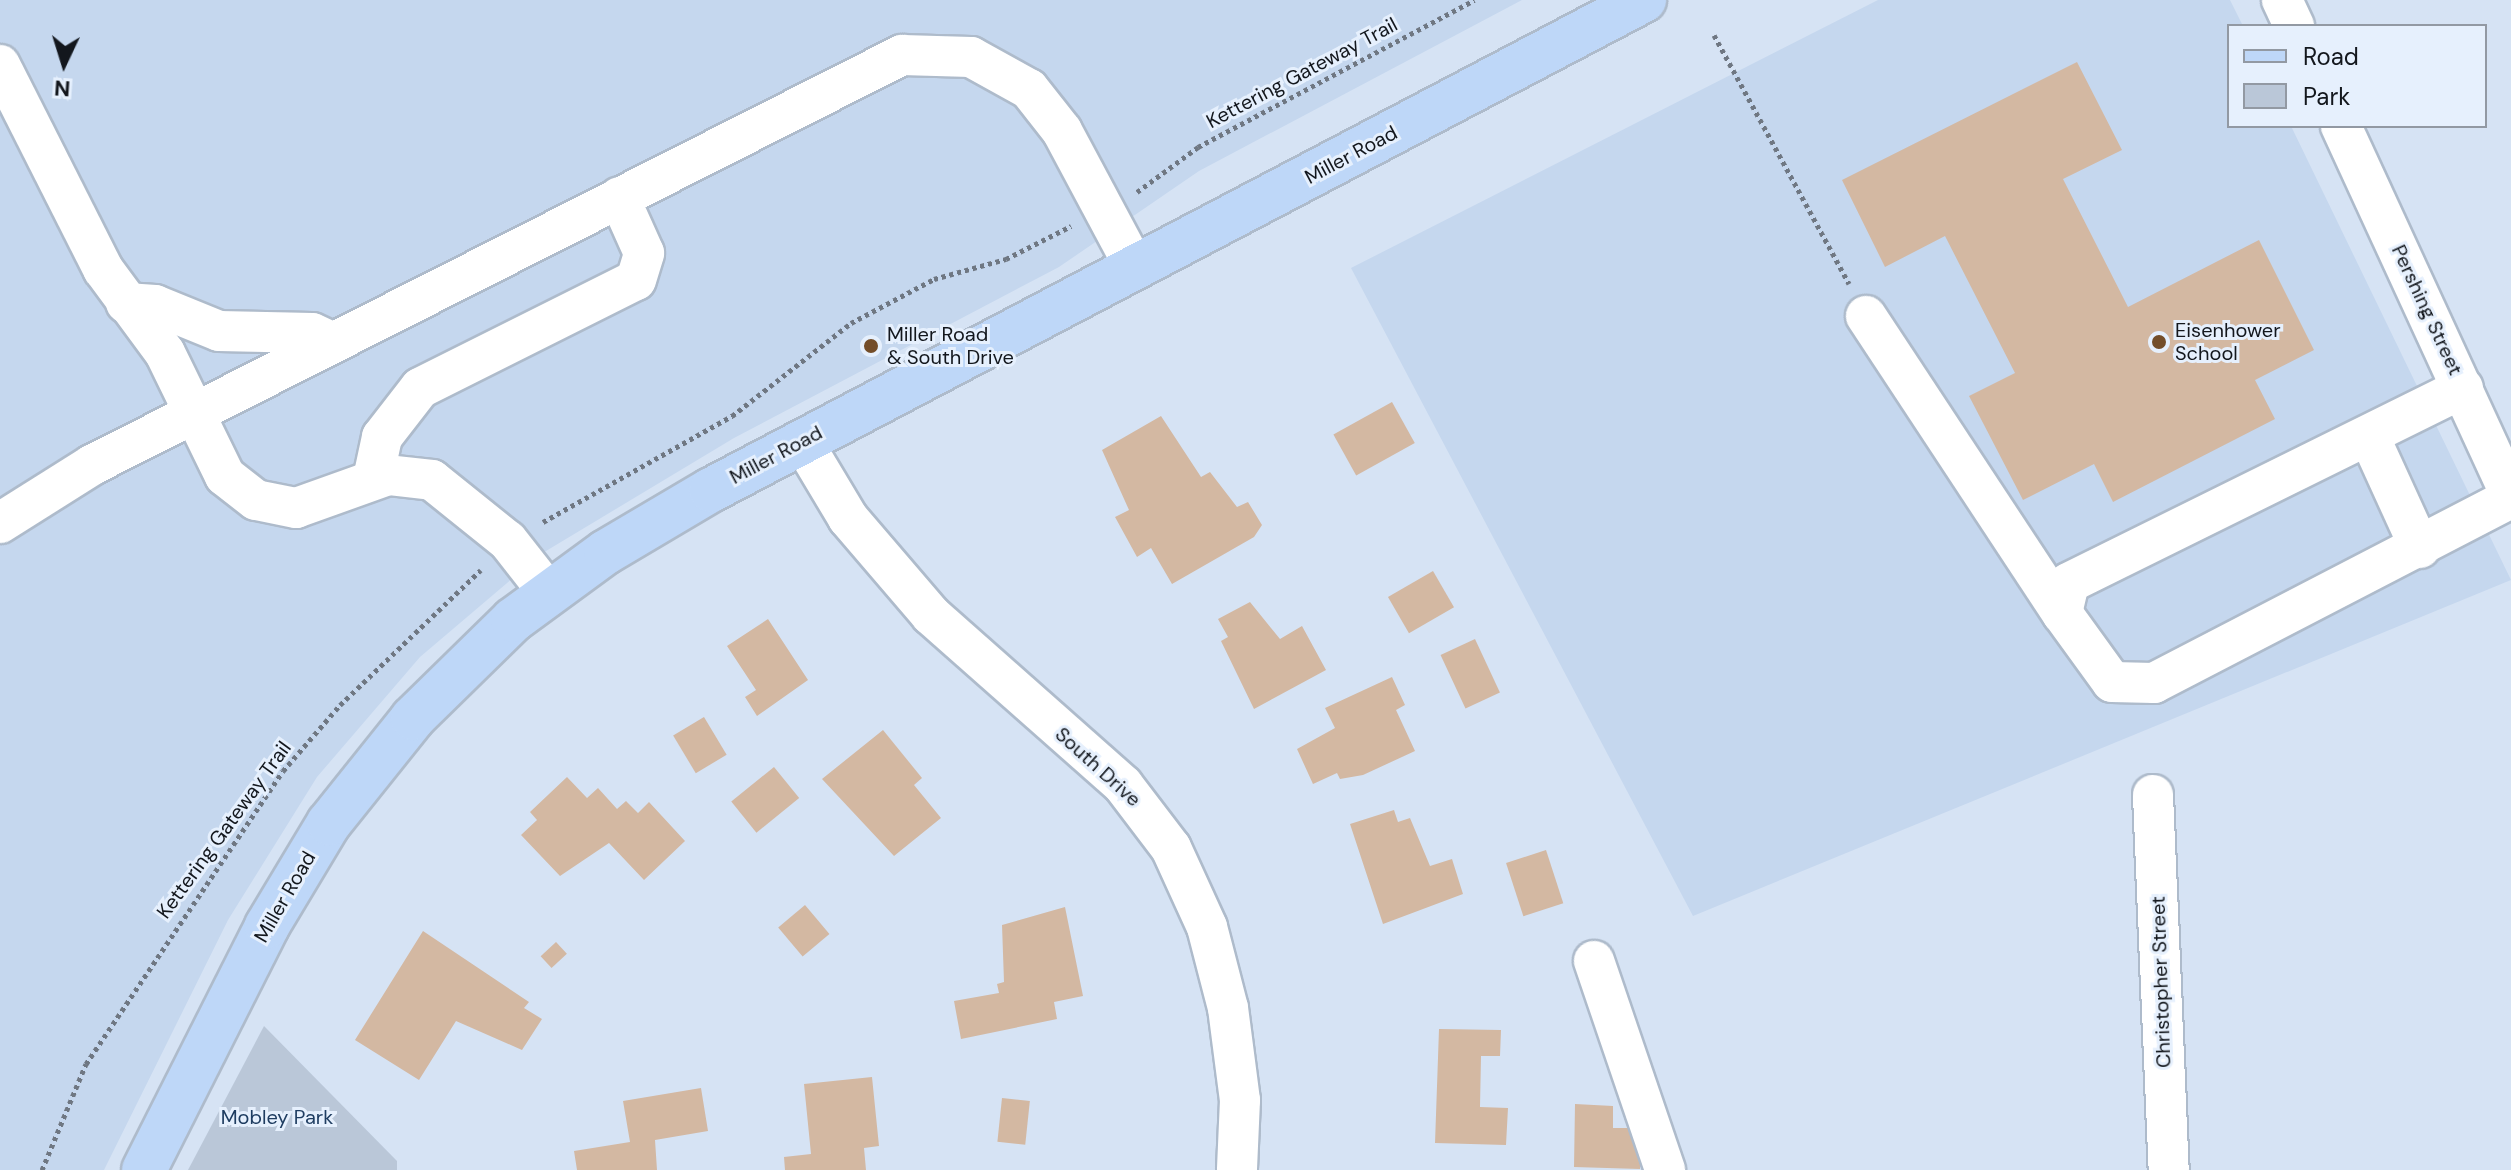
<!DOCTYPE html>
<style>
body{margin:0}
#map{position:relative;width:2511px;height:1170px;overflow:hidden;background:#d6e3f4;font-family:"DM Sans",sans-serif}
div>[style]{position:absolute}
.built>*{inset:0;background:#c5d7ee}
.green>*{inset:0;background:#bac7d8}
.building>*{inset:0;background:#d3b8a2;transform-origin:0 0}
.path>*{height:5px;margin-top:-2.5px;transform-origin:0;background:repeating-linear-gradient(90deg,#6f7782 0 4px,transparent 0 8px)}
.roads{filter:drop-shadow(2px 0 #aebbcb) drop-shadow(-2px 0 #aebbcb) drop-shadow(0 2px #aebbcb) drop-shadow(0 -2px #aebbcb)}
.minor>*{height:40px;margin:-20px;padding:0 20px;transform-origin:20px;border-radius:20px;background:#fff}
.major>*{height:44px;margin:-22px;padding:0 22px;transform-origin:22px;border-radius:22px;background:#bed7f8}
.dots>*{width:22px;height:22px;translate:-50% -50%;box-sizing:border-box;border:4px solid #e6f0fd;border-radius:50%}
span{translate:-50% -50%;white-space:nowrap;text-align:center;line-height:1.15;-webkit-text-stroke:6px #e6f0fd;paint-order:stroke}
.street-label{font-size:20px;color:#13171d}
.poi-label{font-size:20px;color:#13171d}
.left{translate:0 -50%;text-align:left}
.park-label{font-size:20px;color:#1f3d61}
.legend{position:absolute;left:2227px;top:24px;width:260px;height:104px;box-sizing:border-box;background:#e6f0fd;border:2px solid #9299a3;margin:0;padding:10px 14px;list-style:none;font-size:24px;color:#13171d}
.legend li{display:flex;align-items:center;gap:16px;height:40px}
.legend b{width:40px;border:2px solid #9299a3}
.north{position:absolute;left:24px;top:24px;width:80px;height:80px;-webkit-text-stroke:6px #e6f0fd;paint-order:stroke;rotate:184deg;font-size:22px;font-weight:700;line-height:32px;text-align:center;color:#13171d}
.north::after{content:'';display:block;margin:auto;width:28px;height:36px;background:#13171d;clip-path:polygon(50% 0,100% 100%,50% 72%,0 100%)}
</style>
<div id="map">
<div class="built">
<i style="clip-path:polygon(0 0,1522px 0,1199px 171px,1059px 267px,734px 438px,541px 554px,420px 657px,317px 777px,228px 920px,104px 1170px,0 1170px)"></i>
<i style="clip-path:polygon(1878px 0,2230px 0,2243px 26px,2229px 26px,2229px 126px,2291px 126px,2511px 580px,1693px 916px,1351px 268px)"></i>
</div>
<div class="green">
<i style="clip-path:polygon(264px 1026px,397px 1161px,397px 1170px,188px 1170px)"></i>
</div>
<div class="building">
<i style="clip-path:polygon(2077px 62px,2122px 150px,2063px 179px,2128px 307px,2259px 240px,2314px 350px,2255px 380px,2275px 419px,2113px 502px,2094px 464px,2023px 500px,1969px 396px,2015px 373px,1945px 236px,1885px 267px,1842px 180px)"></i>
<i style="left:1392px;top:402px;width:47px;height:67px;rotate:61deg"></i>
<i style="clip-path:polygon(1161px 416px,1201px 477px,1210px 472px,1237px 507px,1248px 502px,1262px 525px,1254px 537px,1172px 584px,1151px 548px,1137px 557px,1115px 517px,1129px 510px,1102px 450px)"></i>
<i style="left:1433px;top:571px;width:42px;height:52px;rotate:60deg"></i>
<i style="clip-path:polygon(1250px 602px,1280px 639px,1302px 626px,1326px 670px,1254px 709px,1221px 641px,1228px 637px,1218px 619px)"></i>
<i style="clip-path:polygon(768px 619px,808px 680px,757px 716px,745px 697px,756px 690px,727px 646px)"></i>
<i style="left:1475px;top:639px;width:59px;height:38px;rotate:65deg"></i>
<i style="clip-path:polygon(1392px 677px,1405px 705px,1396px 710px,1415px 751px,1363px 775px,1340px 779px,1337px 773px,1313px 784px,1297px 749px,1335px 728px,1325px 708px)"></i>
<i style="left:704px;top:717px;width:44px;height:36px;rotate:59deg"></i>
<i style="clip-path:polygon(883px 730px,922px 778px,914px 785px,941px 818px,894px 856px,822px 779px)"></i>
<i style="left:774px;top:767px;width:40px;height:55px;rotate:51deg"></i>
<i style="clip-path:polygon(567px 777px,587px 798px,598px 788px,617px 809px,626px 801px,638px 813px,649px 802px,685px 841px,644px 880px,609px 843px,560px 876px,521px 835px,537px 820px,530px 812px)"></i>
<i style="clip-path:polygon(1394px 810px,1398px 822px,1410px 818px,1430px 866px,1452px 859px,1463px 894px,1383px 924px,1350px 824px)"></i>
<i style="left:1546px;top:850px;width:56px;height:42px;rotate:72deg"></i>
<i style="left:805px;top:905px;width:38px;height:35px;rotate:50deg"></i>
<i style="clip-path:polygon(1065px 907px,1083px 996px,1054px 1002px,1057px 1019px,961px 1039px,954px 1001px,999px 993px,997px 984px,1004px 982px,1002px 925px)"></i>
<i style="clip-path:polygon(423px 931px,529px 1002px,524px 1008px,542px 1019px,522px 1050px,456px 1021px,419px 1080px,355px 1040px)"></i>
<i style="left:556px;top:942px;width:16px;height:21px;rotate:47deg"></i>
<i style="clip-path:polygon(1439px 1029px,1501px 1030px,1500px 1056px,1481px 1056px,1480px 1107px,1508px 1108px,1506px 1145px,1435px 1143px)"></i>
<i style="clip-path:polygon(872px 1077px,879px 1146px,864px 1148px,866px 1170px,785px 1170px,784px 1157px,811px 1154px,804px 1084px)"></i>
<i style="clip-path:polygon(701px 1088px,708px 1131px,655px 1140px,657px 1170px,577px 1170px,574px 1151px,630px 1142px,623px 1101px)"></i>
<i style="left:1002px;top:1098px;width:28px;height:44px;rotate:6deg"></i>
<i style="clip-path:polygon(1575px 1104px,1613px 1106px,1613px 1128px,1641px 1128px,1640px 1169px,1574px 1167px)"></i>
</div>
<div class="path">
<i style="left:1714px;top:35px;width:283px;rotate:61.5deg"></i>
<i style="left:1137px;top:192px;width:76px;rotate:-36.4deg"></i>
<i style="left:1198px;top:147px;width:313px;rotate:-28deg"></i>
<i style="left:543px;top:522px;width:217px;rotate:-29.3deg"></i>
<i style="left:732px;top:416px;width:151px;rotate:-38deg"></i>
<i style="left:851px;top:323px;width:94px;rotate:-27.9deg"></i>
<i style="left:934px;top:279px;width:75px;rotate:-15.5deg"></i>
<i style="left:1006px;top:259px;width:73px;rotate:-26.9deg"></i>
<i style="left:42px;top:1170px;width:115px;rotate:-67.5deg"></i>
<i style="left:86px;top:1064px;width:353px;rotate:-56.1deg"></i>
<i style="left:283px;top:771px;width:87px;rotate:-49.2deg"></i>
<i style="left:340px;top:705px;width:195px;rotate:-43.8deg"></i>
</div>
<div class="roads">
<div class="minor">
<i style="left:2282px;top:0;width:29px;rotate:65deg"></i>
<i style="left:0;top:65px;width:229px;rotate:63.2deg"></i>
<i style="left:103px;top:269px;width:104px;rotate:53.6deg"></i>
<i style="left:165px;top:353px;width:137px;rotate:64deg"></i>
<i style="left:225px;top:476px;width:39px;rotate:38deg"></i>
<i style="left:256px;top:500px;width:41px;rotate:11.3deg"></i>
<i style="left:296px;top:508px;width:98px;rotate:-19.7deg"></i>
<i style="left:388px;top:475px;width:44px;rotate:6.5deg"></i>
<i style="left:432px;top:480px;width:97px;rotate:38.8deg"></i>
<i style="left:508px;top:541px;width:65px;rotate:51.9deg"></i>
<i style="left:2341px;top:126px;width:407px;rotate:65.3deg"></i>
<i style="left:126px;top:303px;width:29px;rotate:4deg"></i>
<i style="left:155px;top:305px;width:69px;rotate:22.1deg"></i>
<i style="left:219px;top:331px;width:93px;rotate:1.2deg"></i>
<i style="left:312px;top:333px;width:23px;rotate:25deg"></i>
<i style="left:1866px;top:316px;width:356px;rotate:56.6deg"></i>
<i style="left:2463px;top:388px;width:440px;rotate:153.7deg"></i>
<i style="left:2069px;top:583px;width:31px;rotate:103deg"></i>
<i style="left:2062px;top:613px;width:85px;rotate:54.1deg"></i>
<i style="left:2112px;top:682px;width:42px;rotate:1.4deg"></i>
<i style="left:2154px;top:683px;width:402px;rotate:-27.4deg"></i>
<i style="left:2369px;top:436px;width:123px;rotate:65.5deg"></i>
<i style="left:802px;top:441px;width:90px;rotate:59.1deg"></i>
<i style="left:848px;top:518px;width:128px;rotate:49.4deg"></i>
<i style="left:931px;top:615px;width:256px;rotate:41.5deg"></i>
<i style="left:1123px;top:785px;width:79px;rotate:52.7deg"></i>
<i style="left:1171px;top:848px;width:87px;rotate:65.5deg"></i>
<i style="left:1207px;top:927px;width:84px;rotate:75.5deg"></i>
<i style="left:1228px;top:1008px;width:93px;rotate:82.6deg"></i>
<i style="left:1240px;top:1100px;width:70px;rotate:92.5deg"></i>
<i style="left:373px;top:479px;width:43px;rotate:-77.9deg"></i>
<i style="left:382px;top:437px;width:62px;rotate:-52.2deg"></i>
<i style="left:420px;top:388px;width:241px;rotate:-26.6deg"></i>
<i style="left:636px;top:280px;width:28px;rotate:-73deg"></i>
<i style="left:644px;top:253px;width:61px;rotate:-114.1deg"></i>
<i style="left:0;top:523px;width:109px;rotate:-32.2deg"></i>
<i style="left:92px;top:465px;width:908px;rotate:-26.85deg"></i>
<i style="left:902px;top:55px;width:69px;rotate:1.7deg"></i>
<i style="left:971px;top:57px;width:66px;rotate:28.9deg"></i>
<i style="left:1029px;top:89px;width:53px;rotate:51.8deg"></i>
<i style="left:1062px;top:131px;width:155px;rotate:61.9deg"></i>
<i style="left:2153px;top:795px;width:375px;rotate:87.6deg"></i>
<i style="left:1594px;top:961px;width:221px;rotate:71.2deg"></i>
</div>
<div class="major">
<i style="left:144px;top:1170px;width:273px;rotate:-63.2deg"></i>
<i style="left:267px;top:926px;width:120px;rotate:-59deg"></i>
<i style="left:329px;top:823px;width:134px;rotate:-51.3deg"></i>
<i style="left:413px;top:718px;width:140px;rotate:-44.4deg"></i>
<i style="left:513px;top:620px;width:115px;rotate:-36.2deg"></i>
<i style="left:606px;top:552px;width:122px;rotate:-30.6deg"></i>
<i style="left:711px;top:490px;width:1054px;rotate:-27.71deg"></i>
</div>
</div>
<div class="dots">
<i style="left:2159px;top:342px;background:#734d29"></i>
<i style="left:871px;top:346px;background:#734d29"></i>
</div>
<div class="street-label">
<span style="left:1302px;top:73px;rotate:-28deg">Kettering Gateway Trail</span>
<span style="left:1351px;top:155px;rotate:-28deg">Miller Road</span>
<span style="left:2427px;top:310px;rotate:65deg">Pershing Street</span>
<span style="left:776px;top:455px;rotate:-28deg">Miller Road</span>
<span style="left:1098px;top:767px;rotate:42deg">South Drive</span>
<span style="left:224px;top:830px;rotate:-54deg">Kettering Gateway Trail</span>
<span style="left:285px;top:897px;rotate:-60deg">Miller Road</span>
<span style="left:2161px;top:982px;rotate:-92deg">Christopher Street</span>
</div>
<div class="poi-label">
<span class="left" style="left:2175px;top:342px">Eisenhower<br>School</span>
<span class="left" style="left:887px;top:346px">Miller Road<br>&amp; South Drive</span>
</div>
<div class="park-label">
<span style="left:277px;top:1117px">Mobley Park</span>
</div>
<ul class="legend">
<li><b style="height:10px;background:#bed7f8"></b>Road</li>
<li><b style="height:22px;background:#bac7d8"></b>Park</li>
</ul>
<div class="north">N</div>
</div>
